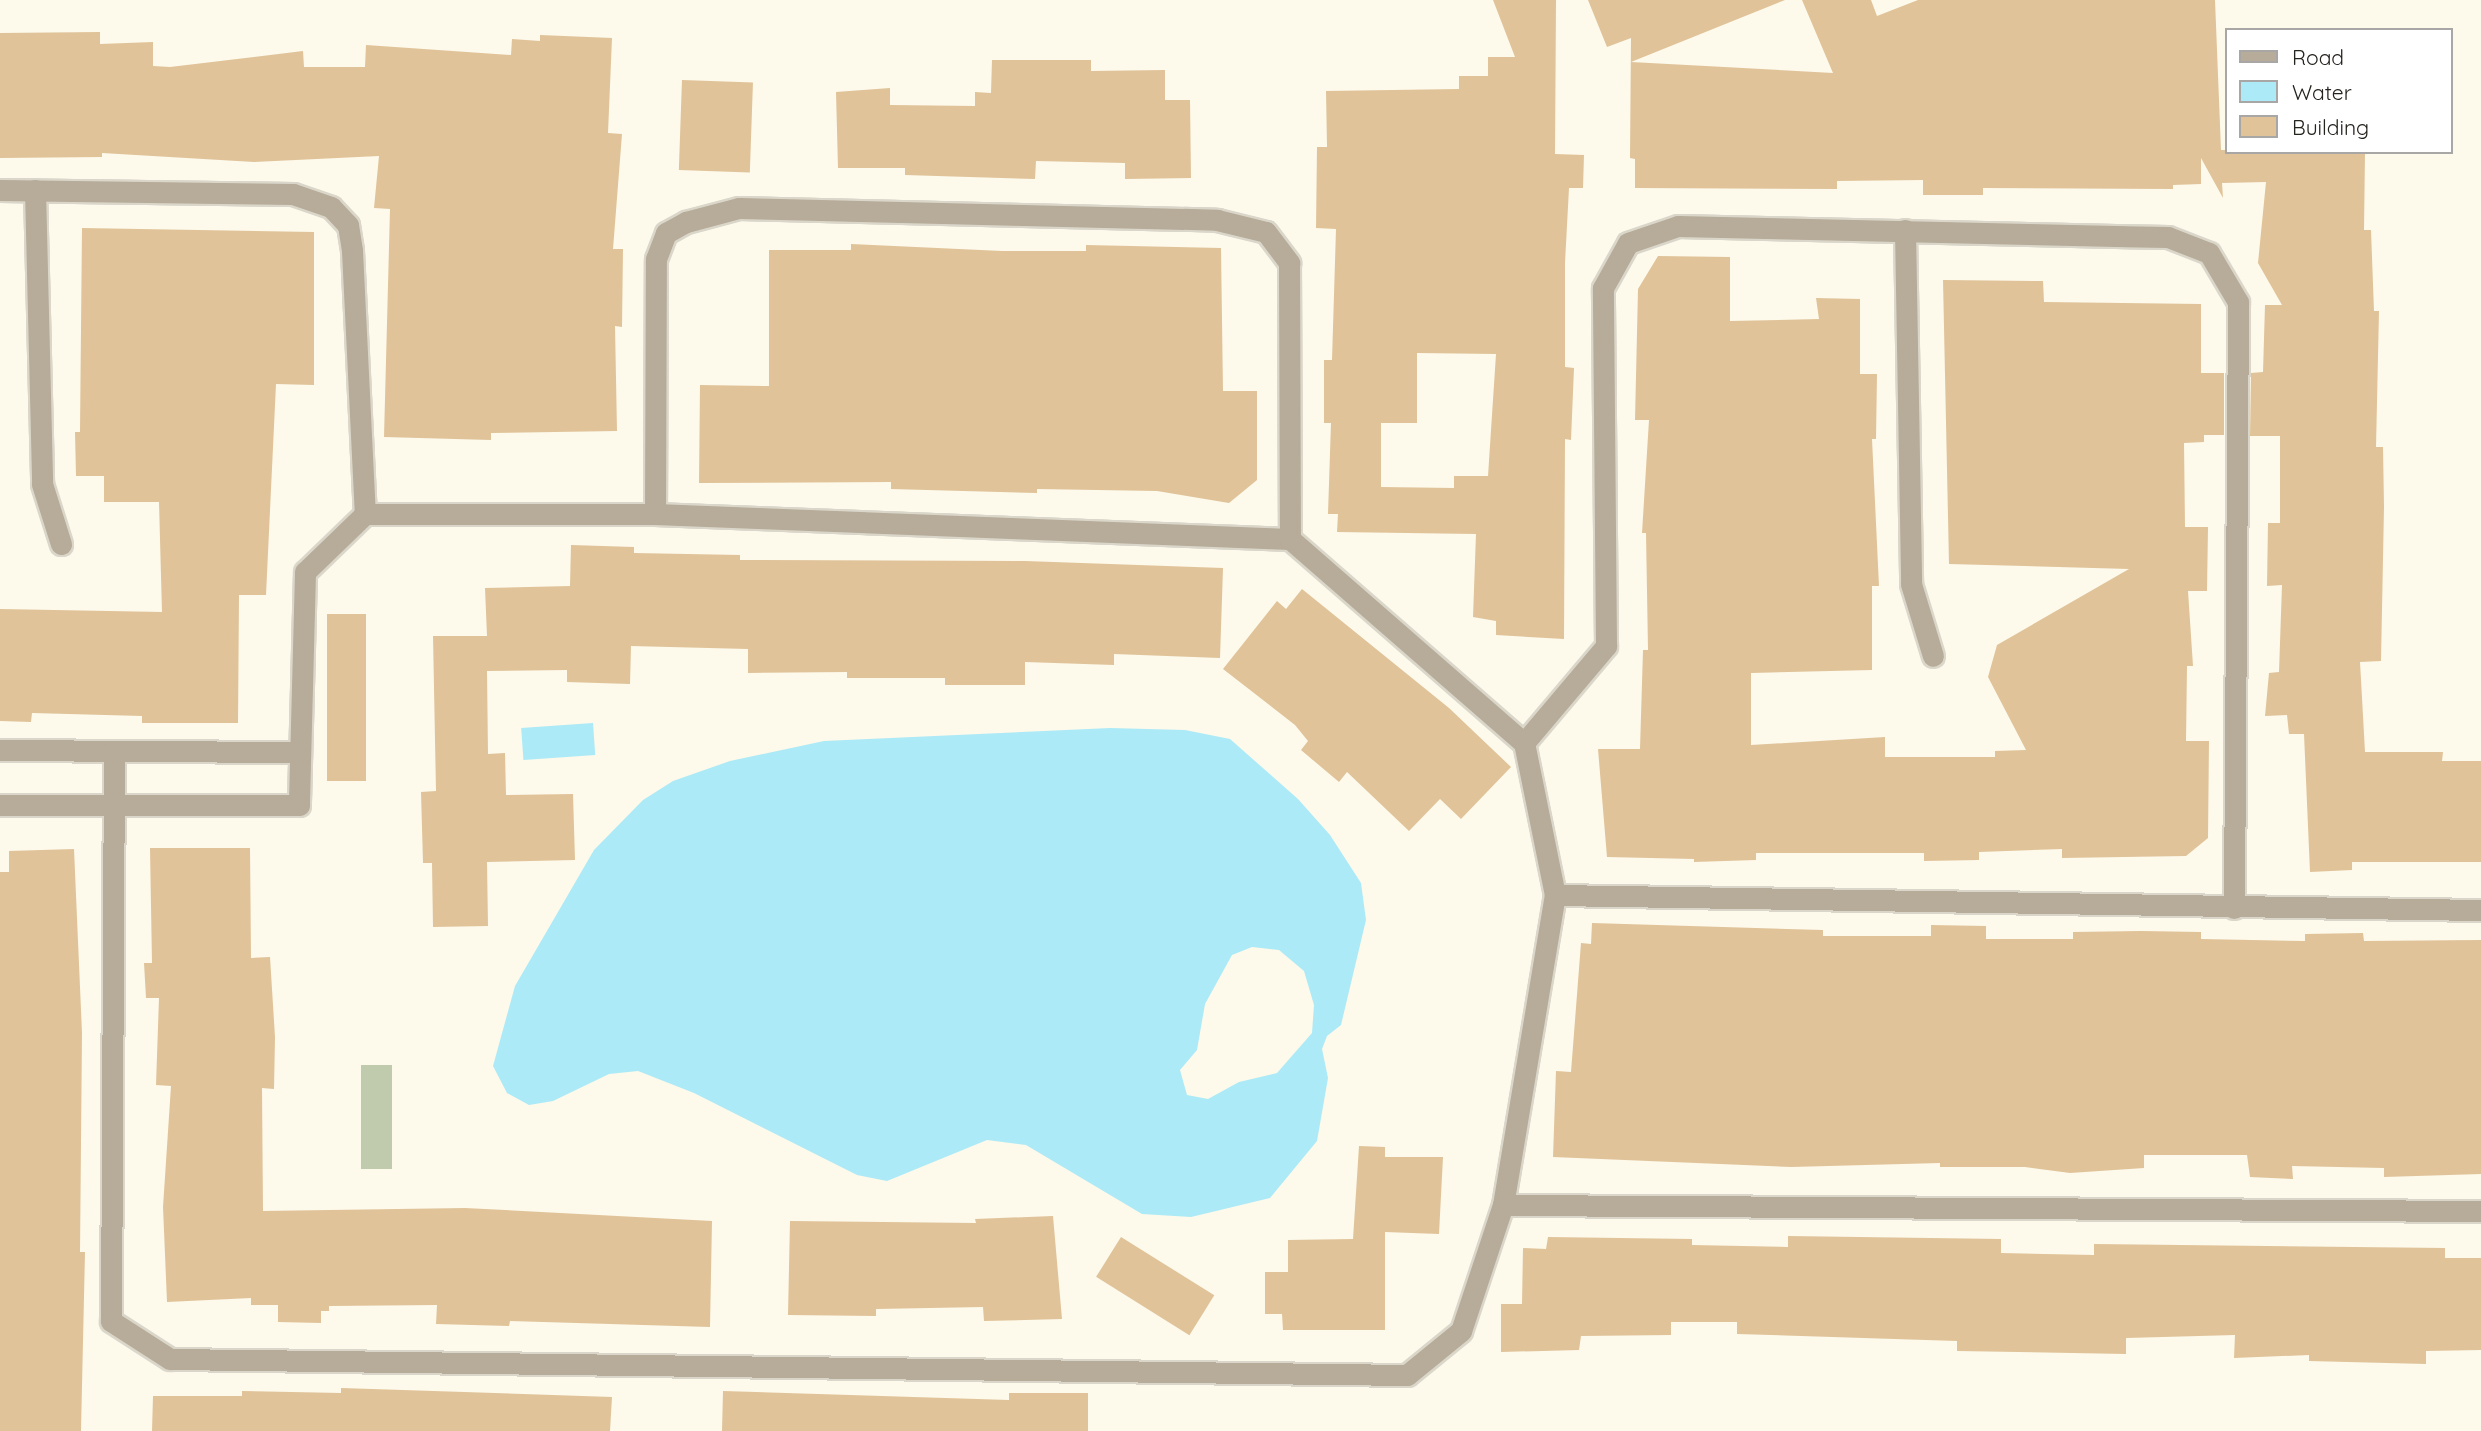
<!DOCTYPE html>
<style>
body{margin:0}
#map{position:relative;width:2481px;height:1431px;overflow:hidden;background:#fdf9eb;font-family:Quicksand,sans-serif}
div>[style]{position:absolute}
.green>*{inset:0;background:#c0caac;transform-origin:0 0}
.water>*{inset:0;background:#aceaf7;transform-origin:0 0}
.building>*{inset:0;background:#e0c399;transform-origin:0 0}
.roads{filter:drop-shadow(2px 0 #dad7ca) drop-shadow(-2px 0 #dad7ca) drop-shadow(0 2px #dad7ca) drop-shadow(0 -2px #dad7ca)}
.minor>*{height:21px;margin:-10.5px;padding:0 10.5px;transform-origin:10.5px;border-radius:10.5px;background:#b7ab99}
span{translate:-50% -50%;white-space:nowrap;text-align:center;line-height:1.15;-webkit-text-stroke:5px #fff;paint-order:stroke}
.legend{position:absolute;left:2225px;top:28px;width:228px;height:126px;box-sizing:border-box;background:#fff;border:2px solid #a8a7a5;margin:0;padding:9px 12px;list-style:none;font-size:21px;color:#25231e}
.legend li{display:flex;align-items:center;gap:14px;height:35px}
.legend b{width:35px;border:2px solid #a8a7a5}
</style>
<div id="map">
<div class="green">
<i style="left:361px;top:1065px;width:31px;height:104px"></i>
</div>
<div class="water">
<i style="left:593px;top:723px;width:32px;height:72px;rotate:86deg"></i>
<i style="clip-path:polygon(evenodd,1110px 728px,1185px 730px,1230px 739px,1298px 799px,1330px 835px,1361px 883px,1366px 920px,1341px 1025px,1327px 1036px,1322px 1049px,1328px 1078px,1317px 1141px,1270px 1198px,1191px 1217px,1142px 1214px,1026px 1145px,987px 1140px,887px 1181px,857px 1175px,694px 1093px,638px 1071px,609px 1074px,553px 1101px,529px 1105px,507px 1093px,493px 1066px,515px 986px,594px 850px,643px 800px,673px 781px,730px 761px,824px 741px,1110px 728px,1252px 947px,1279px 950px,1304px 971px,1314px 1005px,1312px 1033px,1277px 1073px,1239px 1082px,1208px 1099px,1187px 1095px,1180px 1070px,1197px 1050px,1205px 1004px,1232px 955px,1252px 947px)"></i>
</div>
<div class="building">
<i style="clip-path:polygon(evenodd,1493px 0,1556px 0,1555px 154px,1584px 155px,1583px 188px,1569px 188px,1565px 263px,1565px 367px,1574px 368px,1571px 440px,1565px 439px,1564px 639px,1496px 635px,1496px 621px,1473px 617px,1476px 534px,1337px 532px,1338px 514px,1328px 514px,1331px 423px,1324px 423px,1324px 360px,1332px 360px,1336px 229px,1316px 228px,1317px 147px,1327px 147px,1326px 91px,1459px 89px,1459px 76px,1488px 76px,1488px 57px,1515px 57px,1493px 0,1417px 353px,1496px 354px,1488px 476px,1454px 476px,1454px 488px,1381px 487px,1381px 423px,1417px 423px,1417px 353px)"></i>
<i style="clip-path:polygon(1588px 0,1785px 0,1631px 62px,1833px 73px,1802px 0,1871px 0,1877px 16px,1918px 0,2215px 0,2221px 150px,2365px 152px,2364px 230px,2371px 230px,2374px 311px,2379px 311px,2376px 447px,2383px 447px,2384px 507px,2381px 661px,2360px 662px,2365px 752px,2443px 752px,2442px 761px,2481px 761px,2481px 862px,2352px 862px,2352px 870px,2310px 872px,2304px 734px,2289px 734px,2287px 715px,2265px 716px,2269px 673px,2279px 672px,2282px 585px,2267px 586px,2268px 523px,2280px 523px,2280px 436px,2250px 436px,2251px 373px,2263px 372px,2265px 305px,2282px 305px,2258px 263px,2266px 182px,2222px 183px,2223px 198px,2201px 158px,2201px 184px,2173px 185px,2173px 189px,1983px 188px,1983px 195px,1923px 195px,1923px 180px,1837px 181px,1837px 189px,1635px 188px,1635px 159px,1630px 158px,1631px 38px,1607px 47px)"></i>
<i style="clip-path:polygon(100px 32px,100px 44px,153px 42px,153px 66px,170px 67px,303px 51px,304px 67px,365px 67px,366px 45px,511px 55px,512px 39px,540px 41px,540px 35px,612px 38px,608px 133px,622px 134px,613px 249px,623px 249px,622px 327px,615px 326px,617px 431px,491px 433px,491px 440px,384px 437px,390px 209px,374px 208px,379px 156px,254px 162px,102px 153px,102px 157px,0 158px,0 33px)"></i>
<i style="clip-path:polygon(992px 60px,1091px 60px,1091px 71px,1165px 70px,1165px 100px,1190px 100px,1191px 178px,1125px 179px,1125px 163px,1036px 161px,1035px 179px,905px 175px,905px 168px,838px 168px,836px 92px,890px 88px,890px 105px,975px 106px,975px 92px,991px 93px)"></i>
<i style="left:682px;top:80px;width:71px;height:90px;rotate:2deg"></i>
<i style="clip-path:polygon(82px 228px,314px 232px,314px 385px,276px 384px,266px 595px,239px 595px,238px 723px,142px 723px,142px 716px,32px 713px,31px 722px,0 721px,0 609px,162px 612px,159px 502px,104px 502px,104px 476px,76px 476px,75px 432px,80px 432px)"></i>
<i style="clip-path:polygon(851px 244px,1002px 251px,1086px 251px,1086px 245px,1221px 248px,1223px 391px,1257px 391px,1257px 480px,1229px 503px,1157px 491px,1037px 489px,1037px 493px,891px 489px,891px 482px,699px 483px,700px 385px,769px 386px,769px 250px,851px 250px)"></i>
<i style="clip-path:polygon(1658px 256px,1730px 257px,1730px 321px,1819px 319px,1816px 298px,1860px 299px,1860px 374px,1877px 374px,1876px 439px,1872px 439px,1879px 586px,1872px 586px,1872px 670px,1751px 673px,1751px 745px,1885px 737px,1885px 757px,1995px 757px,1995px 751px,2026px 750px,1988px 677px,1997px 645px,2129px 569px,1949px 564px,1943px 280px,2043px 281px,2044px 302px,2201px 304px,2201px 373px,2224px 373px,2224px 435px,2204px 435px,2204px 442px,2184px 443px,2185px 527px,2208px 527px,2207px 591px,2188px 591px,2193px 666px,2187px 666px,2186px 741px,2209px 741px,2208px 838px,2186px 856px,2062px 858px,2062px 849px,1979px 852px,1979px 860px,1924px 861px,1924px 853px,1756px 853px,1756px 860px,1694px 862px,1694px 859px,1607px 857px,1598px 749px,1640px 749px,1643px 650px,1648px 650px,1646px 533px,1642px 533px,1649px 420px,1635px 420px,1638px 289px)"></i>
<i style="clip-path:polygon(571px 545px,634px 547px,634px 553px,740px 555px,740px 560px,1025px 561px,1223px 568px,1220px 658px,1114px 654px,1114px 665px,1025px 662px,1025px 685px,945px 685px,945px 678px,847px 678px,847px 672px,748px 673px,748px 649px,631px 646px,630px 684px,567px 682px,567px 670px,487px 671px,488px 754px,505px 753px,506px 795px,573px 794px,575px 860px,487px 862px,488px 926px,433px 927px,432px 863px,423px 863px,421px 792px,436px 791px,433px 636px,487px 636px,485px 588px,570px 586px)"></i>
<i style="clip-path:polygon(1302px 589px,1449px 708px,1511px 767px,1461px 819px,1440px 799px,1409px 831px,1347px 772px,1339px 782px,1301px 750px,1308px 741px,1295px 725px,1223px 669px,1277px 601px,1286px 609px)"></i>
<i style="left:327px;top:614px;width:39px;height:167px"></i>
<i style="clip-path:polygon(150px 848px,250px 848px,251px 958px,270px 957px,275px 1037px,274px 1089px,262px 1088px,263px 1211px,465px 1208px,712px 1221px,710px 1327px,510px 1321px,509px 1326px,436px 1324px,437px 1305px,329px 1306px,329px 1311px,321px 1311px,321px 1323px,278px 1322px,278px 1305px,251px 1305px,251px 1298px,167px 1302px,163px 1207px,171px 1086px,156px 1085px,159px 998px,146px 998px,144px 963px,152px 963px)"></i>
<i style="clip-path:polygon(74px 849px,82px 1033px,80px 1252px,85px 1252px,81px 1431px,0 1431px,0 872px,9px 872px,9px 851px)"></i>
<i style="clip-path:polygon(1592px 923px,1823px 930px,1823px 936px,1931px 936px,1931px 925px,1986px 926px,1986px 939px,2073px 939px,2073px 932px,2141px 931px,2201px 932px,2201px 939px,2305px 941px,2305px 934px,2363px 933px,2364px 941px,2481px 940px,2481px 1174px,2384px 1177px,2384px 1168px,2292px 1166px,2293px 1179px,2250px 1177px,2247px 1155px,2144px 1155px,2144px 1168px,2070px 1173px,2025px 1167px,1940px 1167px,1940px 1163px,1791px 1167px,1553px 1157px,1556px 1071px,1571px 1072px,1581px 943px,1591px 944px)"></i>
<i style="clip-path:polygon(1359px 1146px,1385px 1147px,1385px 1157px,1443px 1157px,1439px 1234px,1385px 1232px,1385px 1330px,1283px 1330px,1282px 1314px,1265px 1314px,1265px 1272px,1288px 1272px,1288px 1240px,1353px 1239px)"></i>
<i style="clip-path:polygon(1053px 1216px,1062px 1319px,984px 1321px,983px 1307px,876px 1309px,876px 1316px,788px 1315px,790px 1221px,976px 1223px,975px 1219px)"></i>
<i style="clip-path:polygon(1788px 1236px,2001px 1239px,2001px 1253px,2094px 1255px,2094px 1244px,2445px 1248px,2445px 1258px,2481px 1258px,2481px 1350px,2426px 1351px,2426px 1364px,2309px 1361px,2309px 1355px,2234px 1358px,2235px 1335px,2126px 1338px,2126px 1354px,1957px 1351px,1957px 1341px,1737px 1334px,1737px 1322px,1671px 1322px,1671px 1335px,1581px 1336px,1579px 1350px,1501px 1352px,1501px 1304px,1522px 1304px,1523px 1248px,1546px 1249px,1548px 1237px,1692px 1239px,1692px 1245px,1788px 1247px)"></i>
<i style="left:1121px;top:1237px;width:110px;height:47px;rotate:32deg"></i>
<i style="clip-path:polygon(341px 1388px,612px 1397px,610px 1431px,152px 1431px,153px 1396px,242px 1396px,242px 1391px,341px 1393px)"></i>
<i style="clip-path:polygon(723px 1391px,1009px 1400px,1009px 1393px,1088px 1393px,1088px 1431px,722px 1431px)"></i>
</div>
<div class="roads">
<div class="minor">
<i style="left:0;top:190px;width:293px;rotate:0.8deg"></i>
<i style="left:293px;top:194px;width:40px;rotate:18.9deg"></i>
<i style="left:331px;top:207px;width:25px;rotate:47deg"></i>
<i style="left:348px;top:225px;width:26px;rotate:81deg"></i>
<i style="left:352px;top:251px;width:263px;rotate:87.2deg"></i>
<i style="left:365px;top:514px;width:83px;rotate:136deg"></i>
<i style="left:305px;top:572px;width:233px;rotate:91.5deg"></i>
<i style="left:299px;top:805px;width:299px;rotate:180deg"></i>
<i style="left:35px;top:190px;width:294px;rotate:88.6deg"></i>
<i style="left:42px;top:484px;width:63px;rotate:72.4deg"></i>
<i style="left:1905px;top:230px;width:354px;rotate:89deg"></i>
<i style="left:1911px;top:584px;width:75px;rotate:73deg"></i>
<i style="left:365px;top:514px;width:290px"></i>
<i style="left:655px;top:514px;width:635px;rotate:2.25deg"></i>
<i style="left:1290px;top:539px;width:310px;rotate:41.1deg"></i>
<i style="left:655px;top:514px;width:255px;rotate:-89.8deg"></i>
<i style="left:656px;top:259px;width:28px;rotate:-69deg"></i>
<i style="left:666px;top:233px;width:23px;rotate:-29deg"></i>
<i style="left:686px;top:222px;width:55px;rotate:-14.8deg"></i>
<i style="left:739px;top:208px;width:478px;rotate:1.4deg"></i>
<i style="left:1217px;top:220px;width:50px;rotate:13.8deg"></i>
<i style="left:1266px;top:232px;width:39px;rotate:53deg"></i>
<i style="left:1289px;top:263px;width:276px;rotate:89.8deg"></i>
<i style="left:0;top:750px;width:300px;rotate:0.4deg"></i>
<i style="left:114px;top:751px;width:570px;rotate:90.3deg"></i>
<i style="left:111px;top:1321px;width:70px;rotate:32.8deg"></i>
<i style="left:170px;top:1359px;width:1237px;rotate:0.74deg"></i>
<i style="left:1407px;top:1375px;width:70px;rotate:-39.2deg"></i>
<i style="left:1461px;top:1331px;width:133px;rotate:-71.6deg"></i>
<i style="left:1503px;top:1205px;width:314px;rotate:-80.5deg"></i>
<i style="left:1555px;top:895px;width:155px;rotate:-101.5deg"></i>
<i style="left:1524px;top:743px;width:127px;rotate:-49.8deg"></i>
<i style="left:1606px;top:646px;width:358px;rotate:-90.5deg"></i>
<i style="left:1603px;top:288px;width:51px;rotate:-60.9deg"></i>
<i style="left:1628px;top:243px;width:53px;rotate:-18.8deg"></i>
<i style="left:1678px;top:226px;width:490px;rotate:1.3deg"></i>
<i style="left:2168px;top:237px;width:44px;rotate:21.3deg"></i>
<i style="left:2209px;top:253px;width:57px;rotate:59.4deg"></i>
<i style="left:2238px;top:302px;width:606px;rotate:90.38deg"></i>
<i style="left:1555px;top:895px;width:926px;rotate:0.93deg"></i>
<i style="left:1503px;top:1205px;width:978px;rotate:0.35deg"></i>
</div>
</div>
<ul class="legend">
<li><b style="height:9px;background:#b7ab99"></b>Road</li>
<li><b style="height:19px;background:#aceaf7"></b>Water</li>
<li><b style="height:19px;background:#e0c399"></b>Building</li>
</ul>
</div>
